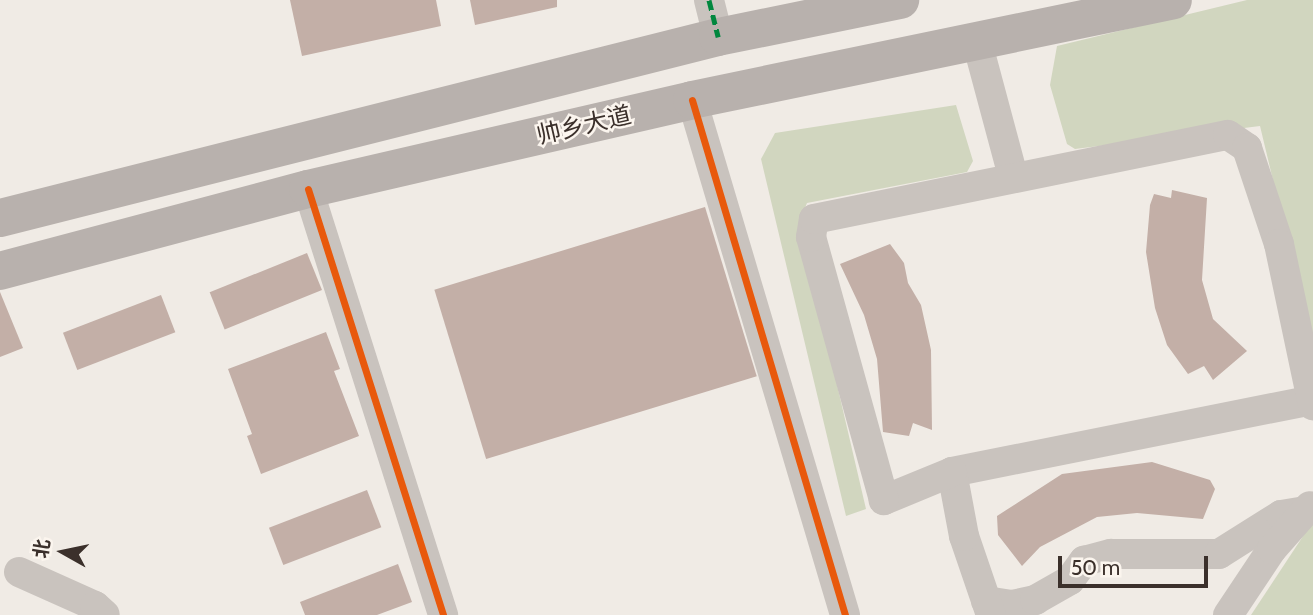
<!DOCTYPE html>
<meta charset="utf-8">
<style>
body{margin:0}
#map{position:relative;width:1313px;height:615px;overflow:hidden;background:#f0ebe5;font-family:Cabin,"Noto Sans SC",sans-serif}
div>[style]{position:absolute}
.green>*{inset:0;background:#d1d6bf}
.building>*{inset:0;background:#c3afa7;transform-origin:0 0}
.minor>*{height:30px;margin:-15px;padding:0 15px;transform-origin:15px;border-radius:15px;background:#c9c3be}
.major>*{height:38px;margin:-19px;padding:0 19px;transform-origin:19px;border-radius:19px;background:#b8b1ad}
.quiet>*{height:5px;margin-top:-2.5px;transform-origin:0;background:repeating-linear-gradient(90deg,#00873e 0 10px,transparent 0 15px)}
.cycleway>*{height:7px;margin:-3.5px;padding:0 3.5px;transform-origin:3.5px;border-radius:3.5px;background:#e8590c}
span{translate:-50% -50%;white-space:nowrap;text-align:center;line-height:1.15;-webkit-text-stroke:5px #fbf5ee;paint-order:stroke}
.street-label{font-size:24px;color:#3b302b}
.north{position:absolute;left:28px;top:517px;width:70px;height:70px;-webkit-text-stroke:5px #fbf5ee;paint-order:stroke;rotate:279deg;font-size:19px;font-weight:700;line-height:28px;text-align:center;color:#3b302b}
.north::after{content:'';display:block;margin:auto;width:24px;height:32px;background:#3b302b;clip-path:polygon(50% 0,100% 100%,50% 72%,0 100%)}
.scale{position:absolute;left:1058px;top:556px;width:150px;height:32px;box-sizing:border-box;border:4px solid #3b302b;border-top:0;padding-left:9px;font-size:21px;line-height:24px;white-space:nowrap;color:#3b302b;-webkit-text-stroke:5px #fbf5ee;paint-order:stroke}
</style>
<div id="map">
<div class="green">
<i style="clip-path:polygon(1247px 0,1313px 0,1313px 347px,1260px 126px,1075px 149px,1067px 144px,1050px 85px,1057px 46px)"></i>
<i style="clip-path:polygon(956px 105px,973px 161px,967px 172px,807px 203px,799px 222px,866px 509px,846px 516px,761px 159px,775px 133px)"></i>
<i style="clip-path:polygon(1313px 521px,1313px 615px,1251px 615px)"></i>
</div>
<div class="building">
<i style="clip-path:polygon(290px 0,436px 0,441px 26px,302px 56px)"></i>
<i style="clip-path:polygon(470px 0,557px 0,557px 7px,475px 25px)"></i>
<i style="clip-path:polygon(1172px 190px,1207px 198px,1202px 280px,1213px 319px,1247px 351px,1213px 380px,1204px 366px,1188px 374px,1167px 345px,1155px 308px,1146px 252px,1150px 205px,1154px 194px,1171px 198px)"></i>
<i style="left:705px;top:207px;width:177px;height:283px;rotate:73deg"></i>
<i style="clip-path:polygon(890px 244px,904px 263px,908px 283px,921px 305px,931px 350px,932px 430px,913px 423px,909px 436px,883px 432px,877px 359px,864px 315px,840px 264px)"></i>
<i style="left:307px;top:253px;width:40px;height:105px;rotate:68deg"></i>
<i style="clip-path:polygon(0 292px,23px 348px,0 357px)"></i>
<i style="left:161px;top:295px;width:40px;height:105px;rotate:69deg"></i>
<i style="clip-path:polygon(326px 332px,340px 369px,334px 371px,359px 436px,261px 474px,247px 436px,252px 434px,228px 369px)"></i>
<i style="clip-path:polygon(1152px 462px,1210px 480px,1215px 489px,1203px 519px,1137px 513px,1097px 517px,1040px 547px,1022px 566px,998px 535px,997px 516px,1062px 474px)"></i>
<i style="left:367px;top:490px;width:40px;height:105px;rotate:69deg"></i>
<i style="clip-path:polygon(398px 564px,412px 602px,377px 615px,305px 615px,300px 602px)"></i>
</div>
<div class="minor">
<i style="left:709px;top:0;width:38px;rotate:76deg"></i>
<i style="left:976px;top:38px;width:143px;rotate:75deg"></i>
<i style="left:692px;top:100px;width:537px;rotate:73.45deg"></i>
<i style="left:308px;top:189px;width:447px;rotate:72.4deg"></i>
<i style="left:952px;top:472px;width:367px;rotate:-11.3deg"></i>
<i style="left:19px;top:572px;width:83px;rotate:24.1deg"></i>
<i style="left:95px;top:606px;width:13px;rotate:42deg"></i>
<i style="left:986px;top:601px;width:26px;rotate:9deg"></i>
<i style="left:1012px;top:605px;width:24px;rotate:-12deg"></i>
<i style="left:1035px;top:600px;width:40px;rotate:-29.7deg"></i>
<i style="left:1070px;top:580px;width:24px;rotate:-54deg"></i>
<i style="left:1084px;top:561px;width:28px;rotate:-15deg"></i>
<i style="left:1111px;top:554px;width:108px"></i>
<i style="left:1219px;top:554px;width:73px;rotate:-32.2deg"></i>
<i style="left:1281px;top:515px;width:26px;rotate:-9deg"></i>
<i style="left:991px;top:615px;width:83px;rotate:-108.9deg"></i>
<i style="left:964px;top:536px;width:65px;rotate:-100.6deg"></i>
<i style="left:952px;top:472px;width:74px;rotate:157.6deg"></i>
<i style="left:884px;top:500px;width:273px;rotate:-105.5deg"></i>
<i style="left:811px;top:237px;width:18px;rotate:-81deg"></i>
<i style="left:814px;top:219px;width:422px;rotate:-11.5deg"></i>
<i style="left:1228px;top:135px;width:23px;rotate:34deg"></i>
<i style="left:1247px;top:148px;width:101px;rotate:71.6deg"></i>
<i style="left:1279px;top:244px;width:165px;rotate:78.1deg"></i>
<i style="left:1228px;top:615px;width:79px;rotate:-56.3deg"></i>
<i style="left:1272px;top:549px;width:57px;rotate:-48.5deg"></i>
</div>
<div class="major">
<i style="left:0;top:218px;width:740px;rotate:-14.15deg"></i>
<i style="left:718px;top:37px;width:186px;rotate:-11.5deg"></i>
<i style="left:0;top:271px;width:319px;rotate:-14.9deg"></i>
<i style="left:308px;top:189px;width:394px;rotate:-13deg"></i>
<i style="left:692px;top:100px;width:491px;rotate:-11.7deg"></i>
</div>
<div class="quiet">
<i style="left:709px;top:0;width:38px;rotate:76deg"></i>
</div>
<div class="cycleway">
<i style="left:692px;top:100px;width:537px;rotate:73.45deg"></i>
<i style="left:308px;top:189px;width:447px;rotate:72.4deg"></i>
</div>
<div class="street-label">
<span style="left:584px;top:125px;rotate:-13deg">帅乡大道</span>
</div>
<div class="north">北</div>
<div class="scale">50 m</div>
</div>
